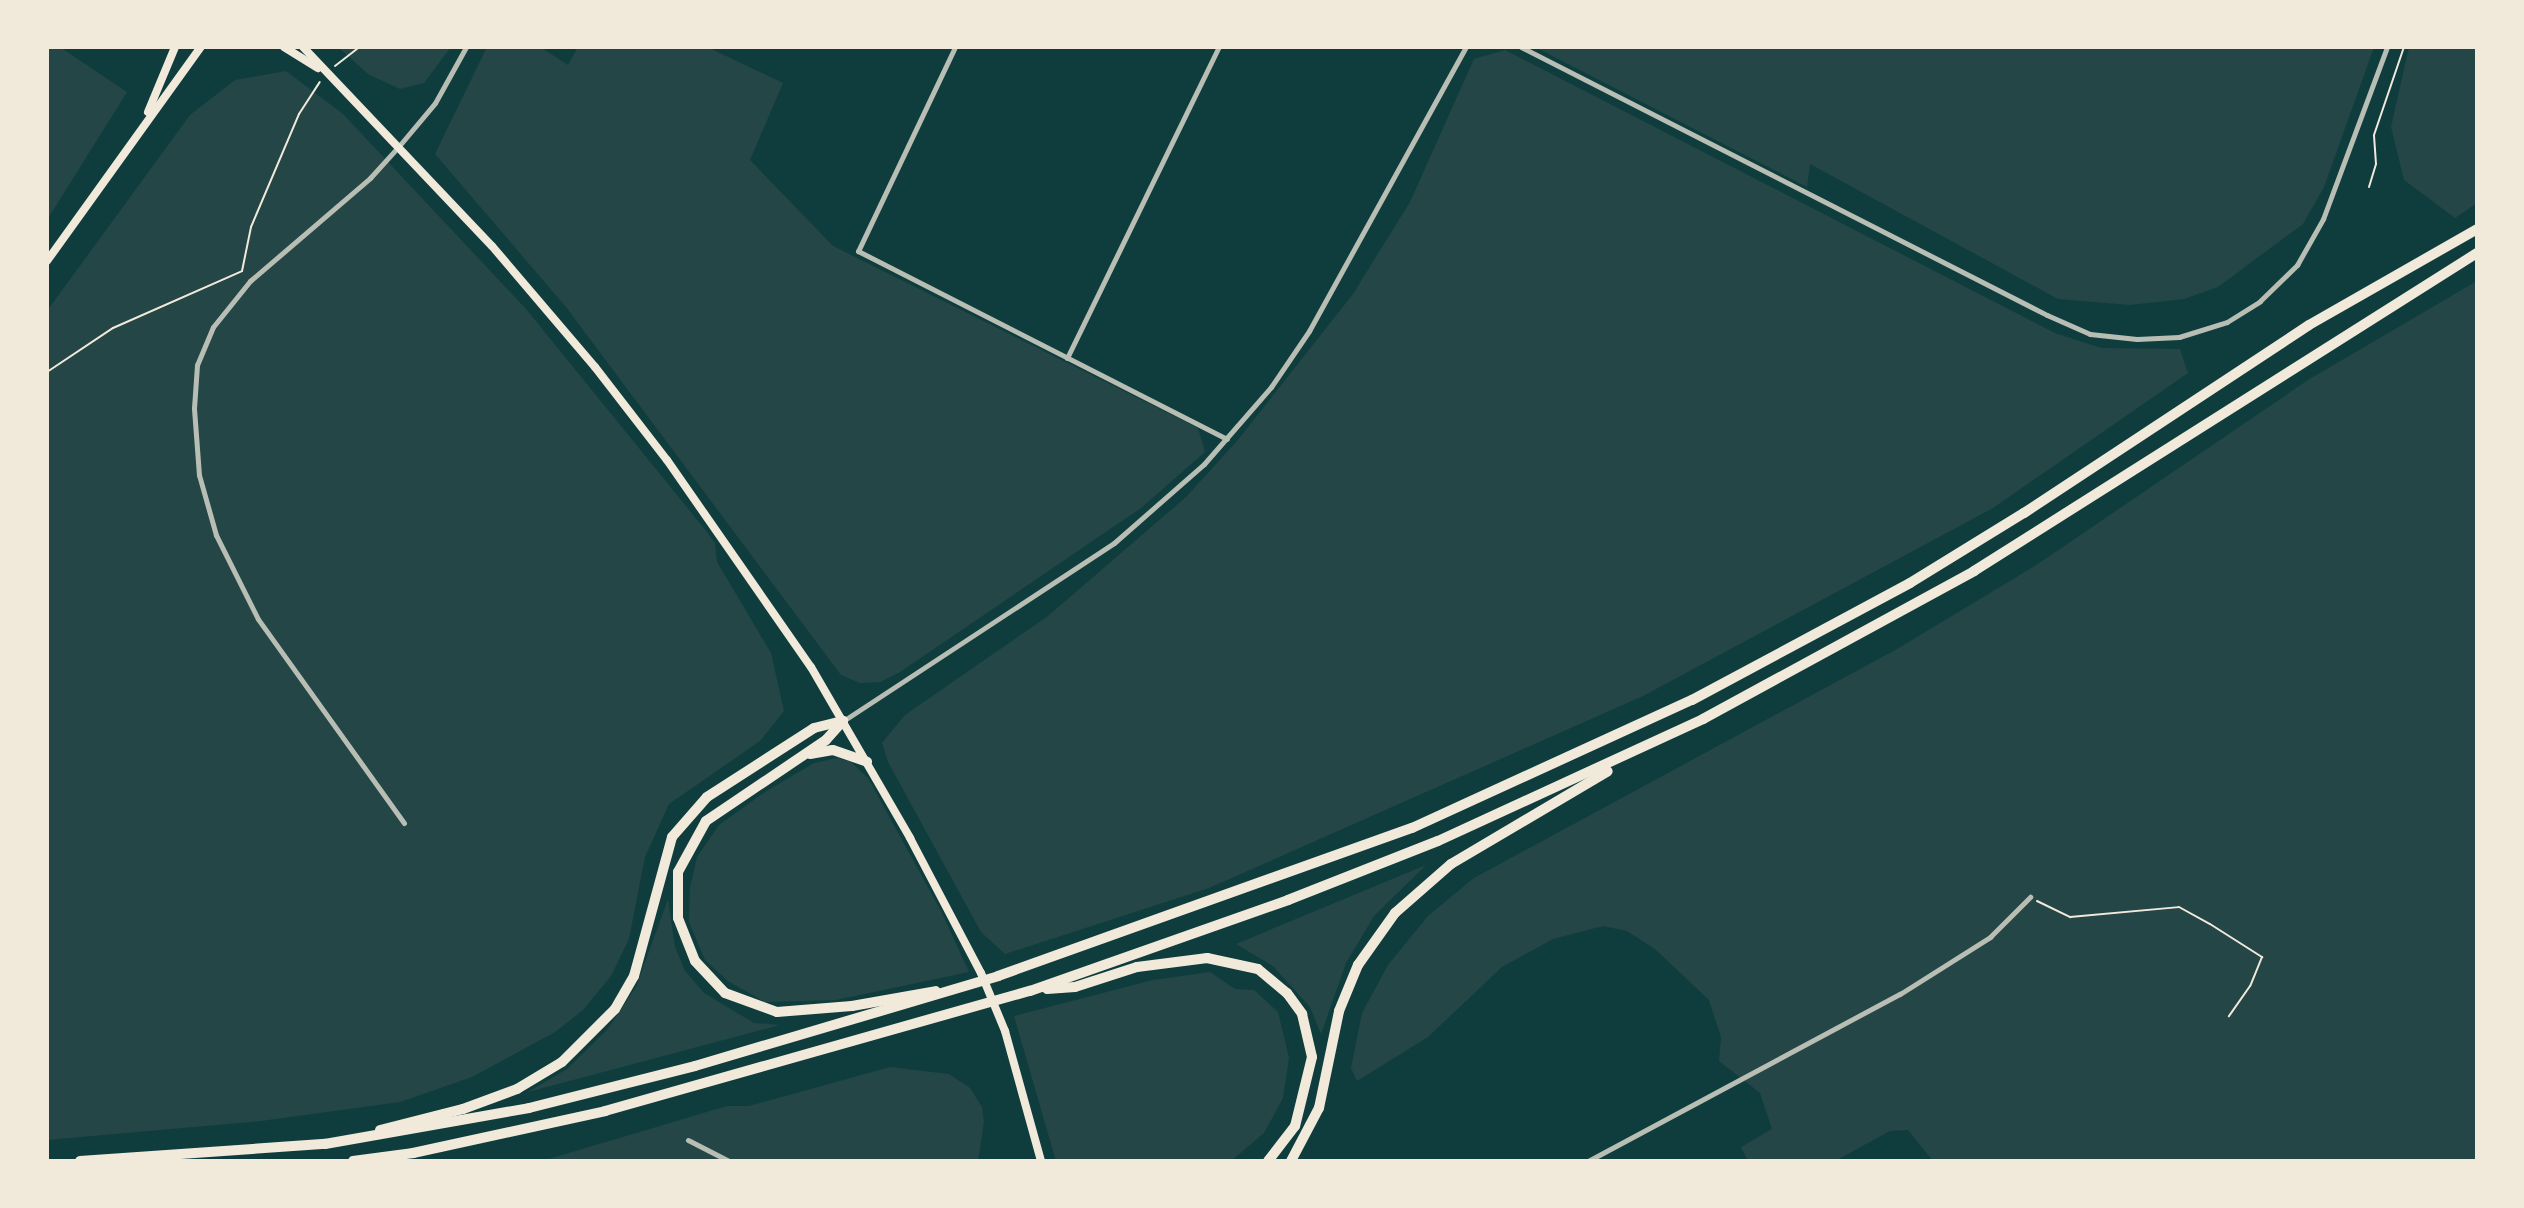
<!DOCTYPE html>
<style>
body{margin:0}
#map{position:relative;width:2524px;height:1208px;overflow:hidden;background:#0f3d3e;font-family:Karla,sans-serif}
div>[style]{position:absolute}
.green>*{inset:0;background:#244646}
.path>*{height:2px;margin:-1px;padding:0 1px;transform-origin:1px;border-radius:1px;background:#f1e9da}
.minor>*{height:5px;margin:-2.5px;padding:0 2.5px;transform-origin:2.5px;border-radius:2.5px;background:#b8beb3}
.secondary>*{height:8px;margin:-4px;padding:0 4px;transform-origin:4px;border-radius:4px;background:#f1e9da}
.motorway>*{height:10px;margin:-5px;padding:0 5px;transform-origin:5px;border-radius:5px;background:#f1e9da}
span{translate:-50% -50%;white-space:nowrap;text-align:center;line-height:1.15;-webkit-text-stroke:5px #f1e9da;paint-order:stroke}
.frame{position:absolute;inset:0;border:49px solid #f1e9da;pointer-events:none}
</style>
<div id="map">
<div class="green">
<i style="clip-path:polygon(47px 47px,60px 47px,127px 92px,47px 220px)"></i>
<i style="clip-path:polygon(338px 47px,451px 47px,424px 83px,400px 89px,368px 74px)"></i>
<i style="clip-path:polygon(487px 47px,540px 47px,568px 65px,578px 47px,707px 47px,783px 83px,750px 160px,833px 246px,1198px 428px,1205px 452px,1141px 508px,900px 672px,880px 682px,860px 683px,841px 675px,566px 307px,435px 154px)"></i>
<i style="clip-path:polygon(1535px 47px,2374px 47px,2324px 187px,2303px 224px,2218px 287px,2184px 299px,2130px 305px,2058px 299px,1810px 164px,1807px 187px)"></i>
<i style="clip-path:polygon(2409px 47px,2477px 47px,2477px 203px,2455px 218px,2404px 180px,2391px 127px)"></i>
<i style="clip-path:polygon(1505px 50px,2055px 333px,2101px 348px,2180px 349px,2188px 373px,1993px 508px,1643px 696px,1209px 888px,1005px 954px,981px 932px,888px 762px,882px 743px,905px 715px,1048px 616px,1186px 497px,1237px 441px,1353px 294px,1410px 202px,1474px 59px)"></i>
<i style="clip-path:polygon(286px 71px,343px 114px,526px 309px,707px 532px,715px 543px,717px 562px,771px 653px,784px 711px,760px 741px,669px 804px,645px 857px,629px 939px,611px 976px,583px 1010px,555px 1032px,472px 1077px,400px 1102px,261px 1121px,47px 1140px,47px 311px,190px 115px,235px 80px)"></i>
<i style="clip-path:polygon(2477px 281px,2477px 1161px,1933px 1161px,1908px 1130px,1890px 1131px,1835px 1161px,1748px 1161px,1741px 1147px,1772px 1129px,1760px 1093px,1719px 1061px,1721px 1037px,1709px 1000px,1655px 949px,1627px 931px,1603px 926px,1553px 939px,1502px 967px,1428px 1037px,1357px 1081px,1351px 1068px,1362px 1013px,1388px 965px,1428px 916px,1474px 878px,1897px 649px,2035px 566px,2308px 380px)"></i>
<i style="clip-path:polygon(837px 758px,850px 761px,868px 778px,941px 911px,969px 972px,836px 1000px,765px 1002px,728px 981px,705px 960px,689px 922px,690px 887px,697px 857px,719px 825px,765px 792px,814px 763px)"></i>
<i style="clip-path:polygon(1426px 865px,1374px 916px,1346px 963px,1321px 1034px,1310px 1007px,1273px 966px,1236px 944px)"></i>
<i style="clip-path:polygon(668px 899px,675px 947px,685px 971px,704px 993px,754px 1023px,780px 1025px,528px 1092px,567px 1069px,607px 1030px,636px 987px)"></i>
<i style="clip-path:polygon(1210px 972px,1235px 989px,1254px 990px,1278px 1012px,1289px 1058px,1283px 1098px,1264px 1133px,1231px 1161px,1056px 1161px,1014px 1016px,1153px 980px)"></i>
<i style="clip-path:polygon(890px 1067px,949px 1074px,970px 1088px,982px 1107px,984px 1122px,978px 1161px,542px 1161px,727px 1106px,749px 1106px)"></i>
</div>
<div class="path">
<i style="left:335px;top:66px;width:31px;rotate:-38deg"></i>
<i style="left:2369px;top:187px;width:24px;rotate:-73deg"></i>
<i style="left:2376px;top:164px;width:29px;rotate:-94deg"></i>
<i style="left:2374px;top:135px;width:93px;rotate:-71.2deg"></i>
<i style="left:47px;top:372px;width:79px;rotate:-33.7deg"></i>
<i style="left:113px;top:328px;width:141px;rotate:-23.8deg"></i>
<i style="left:242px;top:271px;width:45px;rotate:-78.4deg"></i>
<i style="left:251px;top:227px;width:123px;rotate:-67deg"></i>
<i style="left:299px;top:114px;width:38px;rotate:-57deg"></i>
<i style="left:2037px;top:901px;width:37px;rotate:26deg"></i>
<i style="left:2070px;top:917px;width:109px;rotate:-5.2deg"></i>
<i style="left:2179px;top:907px;width:35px;rotate:29deg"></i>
<i style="left:2210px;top:924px;width:62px;rotate:32.4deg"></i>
<i style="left:2262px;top:957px;width:31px;rotate:112deg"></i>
<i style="left:2250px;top:986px;width:37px;rotate:125deg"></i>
</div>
<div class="minor">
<i style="left:955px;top:47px;width:226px;rotate:115.4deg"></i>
<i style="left:858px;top:251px;width:414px;rotate:27deg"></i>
<i style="left:1521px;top:47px;width:590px;rotate:27deg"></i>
<i style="left:2047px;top:315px;width:47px;rotate:23.8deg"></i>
<i style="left:2090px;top:334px;width:47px;rotate:6.1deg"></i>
<i style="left:2137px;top:339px;width:42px;rotate:-2.7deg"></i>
<i style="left:2179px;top:337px;width:50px;rotate:-17.4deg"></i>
<i style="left:2227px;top:322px;width:39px;rotate:-32deg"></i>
<i style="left:2260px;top:301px;width:52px;rotate:-44.2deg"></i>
<i style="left:2297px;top:265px;width:53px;rotate:-60.5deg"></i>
<i style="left:2323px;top:219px;width:184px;rotate:-69.6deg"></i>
<i style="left:1067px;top:358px;width:346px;rotate:-64deg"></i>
<i style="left:843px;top:721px;width:324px;rotate:-33.3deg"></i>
<i style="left:1114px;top:543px;width:120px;rotate:-41.3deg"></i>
<i style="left:1204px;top:464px;width:102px;rotate:-49deg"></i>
<i style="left:1271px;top:387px;width:68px;rotate:-55.8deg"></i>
<i style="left:1309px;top:331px;width:325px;rotate:-61.1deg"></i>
<i style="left:404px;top:823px;width:251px;rotate:-125.6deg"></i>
<i style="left:258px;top:619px;width:94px;rotate:-116.6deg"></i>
<i style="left:216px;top:535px;width:62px;rotate:-105.8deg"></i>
<i style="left:199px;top:475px;width:67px;rotate:-94.3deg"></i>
<i style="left:194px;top:408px;width:43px;rotate:-86deg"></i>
<i style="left:197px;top:365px;width:41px;rotate:-67.2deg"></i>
<i style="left:213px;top:327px;width:59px;rotate:-51.2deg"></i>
<i style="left:250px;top:281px;width:158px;rotate:-40.6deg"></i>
<i style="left:370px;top:178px;width:43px;rotate:-47.8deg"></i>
<i style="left:399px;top:146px;width:56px;rotate:-50.1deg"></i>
<i style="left:435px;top:103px;width:64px;rotate:-61deg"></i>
<i style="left:688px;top:1140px;width:46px;rotate:27.1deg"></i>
<i style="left:1588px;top:1161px;width:354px;rotate:-28.2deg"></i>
<i style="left:1900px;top:994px;width:107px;rotate:-32.3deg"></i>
<i style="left:1990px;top:937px;width:57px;rotate:-45deg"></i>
</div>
<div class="secondary">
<i style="left:284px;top:47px;width:40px;rotate:32deg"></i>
<i style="left:303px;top:47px;width:274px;rotate:46.5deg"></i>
<i style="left:492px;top:246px;width:159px;rotate:49.6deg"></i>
<i style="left:595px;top:367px;width:118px;rotate:52.3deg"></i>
<i style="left:667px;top:460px;width:252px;rotate:55.2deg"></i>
<i style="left:811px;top:667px;width:198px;rotate:59.9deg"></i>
<i style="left:910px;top:838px;width:153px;rotate:62.3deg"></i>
<i style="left:981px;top:973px;width:63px;rotate:67.5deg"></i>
<i style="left:1005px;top:1031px;width:135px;rotate:74.5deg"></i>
<i style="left:148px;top:112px;width:70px;rotate:-67.4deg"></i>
<i style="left:47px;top:261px;width:264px;rotate:-54.3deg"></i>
</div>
<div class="motorway">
<i style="left:843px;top:721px;width:25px;rotate:132deg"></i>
<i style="left:826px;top:740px;width:145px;rotate:146deg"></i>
<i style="left:706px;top:821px;width:58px;rotate:118.8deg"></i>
<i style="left:678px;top:872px;width:46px;rotate:90deg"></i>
<i style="left:678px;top:918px;width:46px;rotate:68.4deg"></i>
<i style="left:695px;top:961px;width:44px;rotate:46.8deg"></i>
<i style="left:725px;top:993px;width:55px;rotate:20.1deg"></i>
<i style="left:777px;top:1012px;width:75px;rotate:-4.6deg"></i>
<i style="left:852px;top:1006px;width:85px;rotate:-10.1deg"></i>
<i style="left:810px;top:754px;width:23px;rotate:-10deg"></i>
<i style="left:833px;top:750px;width:36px;rotate:19deg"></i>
<i style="left:1047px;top:989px;width:28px;rotate:-4deg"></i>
<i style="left:1075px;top:987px;width:65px;rotate:-17.9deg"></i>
<i style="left:1137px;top:967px;width:71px;rotate:-7.3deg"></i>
<i style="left:1207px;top:958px;width:52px;rotate:12.2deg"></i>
<i style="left:1258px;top:969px;width:38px;rotate:40deg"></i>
<i style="left:1287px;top:993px;width:26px;rotate:54deg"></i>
<i style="left:1302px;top:1014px;width:44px;rotate:76.9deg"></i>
<i style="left:1312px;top:1057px;width:71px;rotate:103.8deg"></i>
<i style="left:1295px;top:1126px;width:44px;rotate:127.6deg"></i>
<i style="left:380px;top:1130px;width:86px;rotate:-14.2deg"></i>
<i style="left:463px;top:1109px;width:58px;rotate:-20.3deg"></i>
<i style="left:517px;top:1089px;width:52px;rotate:-31deg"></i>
<i style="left:562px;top:1062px;width:75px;rotate:-45deg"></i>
<i style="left:615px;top:1009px;width:38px;rotate:-60deg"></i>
<i style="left:634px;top:976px;width:144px;rotate:-74.7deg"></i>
<i style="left:672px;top:837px;width:53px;rotate:-48.8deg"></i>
<i style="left:707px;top:797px;width:127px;rotate:-32.8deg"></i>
<i style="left:814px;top:728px;width:30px;rotate:-14deg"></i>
<i style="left:80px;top:1161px;width:246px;rotate:-4deg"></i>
<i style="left:325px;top:1144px;width:207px;rotate:-10deg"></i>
<i style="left:529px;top:1108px;width:171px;rotate:-14.2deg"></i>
<i style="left:695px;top:1066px;width:316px;rotate:-16.5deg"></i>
<i style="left:998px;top:976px;width:440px;rotate:-19.7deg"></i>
<i style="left:1412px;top:828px;width:308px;rotate:-24.6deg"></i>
<i style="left:1692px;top:700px;width:247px;rotate:-28.2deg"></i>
<i style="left:1910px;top:583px;width:134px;rotate:-31.6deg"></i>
<i style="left:2024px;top:513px;width:341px;rotate:-33.4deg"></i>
<i style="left:2309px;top:325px;width:193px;rotate:-29.7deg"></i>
<i style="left:353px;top:1161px;width:61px;rotate:-7.6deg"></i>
<i style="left:413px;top:1153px;width:197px;rotate:-12.3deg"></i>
<i style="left:605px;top:1111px;width:442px;rotate:-15.8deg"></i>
<i style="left:1030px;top:991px;width:274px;rotate:-19.4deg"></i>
<i style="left:1288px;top:900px;width:161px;rotate:-21.5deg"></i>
<i style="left:1438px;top:841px;width:292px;rotate:-24.7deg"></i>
<i style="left:1703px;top:719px;width:309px;rotate:-28.6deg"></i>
<i style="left:1974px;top:571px;width:595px;rotate:-32.3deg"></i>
<i style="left:1291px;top:1161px;width:60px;rotate:-62.2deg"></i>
<i style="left:1319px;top:1108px;width:99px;rotate:-78.3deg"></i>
<i style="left:1339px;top:1011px;width:50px;rotate:-67.6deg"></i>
<i style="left:1358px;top:965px;width:64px;rotate:-54.6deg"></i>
<i style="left:1395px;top:913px;width:74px;rotate:-41.2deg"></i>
<i style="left:1451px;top:864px;width:182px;rotate:-30.6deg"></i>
</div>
<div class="frame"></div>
</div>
